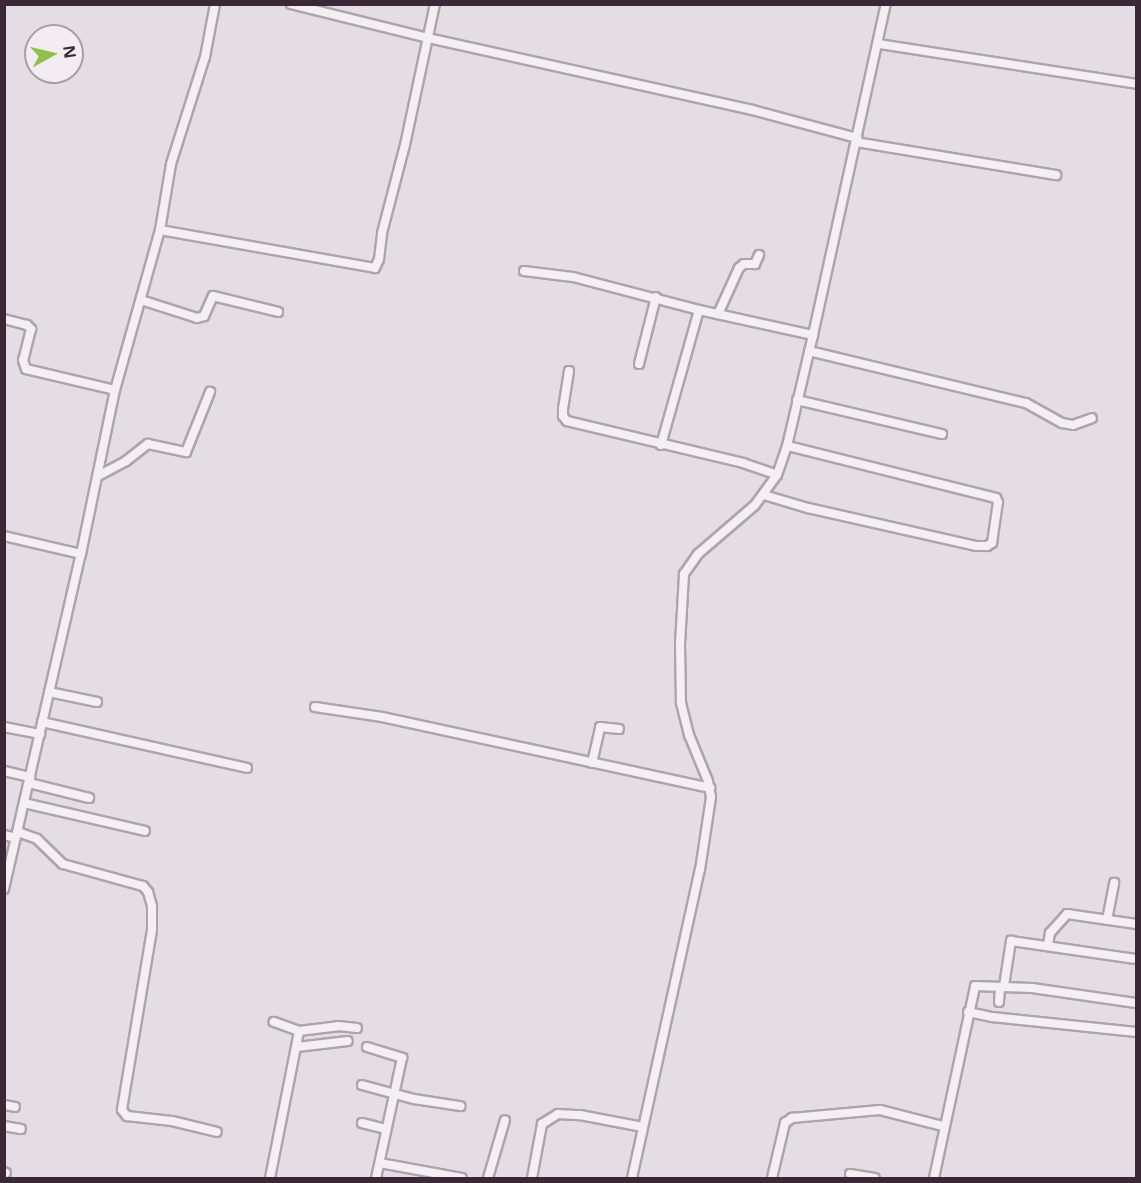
<!DOCTYPE html>
<style>
body{margin:0}
#map{position:relative;width:1141px;height:1183px;overflow:hidden;background:#e5dde4;font-family:"Noto Sans",sans-serif}
div>[style]{position:absolute}
.roads{filter:drop-shadow(2px 0 #afa3ad) drop-shadow(-2px 0 #afa3ad) drop-shadow(0 2px #afa3ad) drop-shadow(0 -2px #afa3ad)}
.street>*{height:8px;margin:-4px;padding:0 4px;transform-origin:4px;border-radius:4px;background:#f4eff3}
span{translate:-50% -50%;white-space:nowrap;text-align:center;line-height:1.15;-webkit-text-stroke:4.5px #f3ecf2;paint-order:stroke}
.frame{position:absolute;inset:0;border:6px solid #3b2837;pointer-events:none}
.north{position:absolute;left:24px;top:24px;width:60px;height:60px;box-sizing:border-box;background:#f3ecf2;border:2px solid #a99ea7;border-radius:50%;rotate:82deg;font-size:16px;font-weight:700;line-height:24px;text-align:center;color:#3b2837}
.north::after{content:'';display:block;margin:auto;width:21px;height:27px;background:#8fc14c;clip-path:polygon(50% 0,100% 100%,50% 72%,0 100%)}
</style>
<div id="map">
<div class="roads">
<div class="street">
<i style="left:291px;top:4px;width:141px;rotate:13.9deg"></i>
<i style="left:428px;top:38px;width:332px;rotate:12.5deg"></i>
<i style="left:752px;top:110px;width:109px;rotate:14.9deg"></i>
<i style="left:879px;top:44px;width:260px;rotate:8.8deg"></i>
<i style="left:856px;top:142px;width:203px;rotate:9.4deg"></i>
<i style="left:160px;top:230px;width:218px;rotate:10deg"></i>
<i style="left:375px;top:268px;width:10px;rotate:-66deg"></i>
<i style="left:379px;top:259px;width:26px;rotate:-83deg"></i>
<i style="left:382px;top:233px;width:91px;rotate:-75.4deg"></i>
<i style="left:405px;top:145px;width:144px;rotate:-78deg"></i>
<i style="left:524px;top:271px;width:49px;rotate:7deg"></i>
<i style="left:573px;top:277px;width:130px;rotate:14.7deg"></i>
<i style="left:699px;top:310px;width:117px;rotate:12.4deg"></i>
<i style="left:141px;top:300px;width:59px;rotate:17.8deg"></i>
<i style="left:197px;top:318px;width:7px;rotate:-16deg"></i>
<i style="left:204px;top:316px;width:22px;rotate:-66deg"></i>
<i style="left:213px;top:296px;width:67px;rotate:13.8deg"></i>
<i style="left:718px;top:314px;width:51px;rotate:-65.5deg"></i>
<i style="left:739px;top:268px;width:6px;rotate:-39deg"></i>
<i style="left:744px;top:264px;width:11px"></i>
<i style="left:755px;top:264px;width:10px;rotate:-66deg"></i>
<i style="left:4px;top:319px;width:24px;rotate:15deg"></i>
<i style="left:27px;top:325px;width:6px;rotate:45deg"></i>
<i style="left:31px;top:329px;width:32px;rotate:104deg"></i>
<i style="left:23px;top:360px;width:9px;rotate:72deg"></i>
<i style="left:26px;top:369px;width:91px;rotate:13.3deg"></i>
<i style="left:809px;top:351px;width:223px;rotate:13.5deg"></i>
<i style="left:1026px;top:403px;width:41px;rotate:29.1deg"></i>
<i style="left:1062px;top:423px;width:11px;rotate:10deg"></i>
<i style="left:1073px;top:425px;width:20px;rotate:-20deg"></i>
<i style="left:639px;top:364px;width:69px;rotate:-75.8deg"></i>
<i style="left:569px;top:371px;width:37px;rotate:99deg"></i>
<i style="left:563px;top:408px;width:8px;rotate:90deg"></i>
<i style="left:563px;top:416px;width:6px;rotate:51deg"></i>
<i style="left:567px;top:421px;width:181px;rotate:13.4deg"></i>
<i style="left:743px;top:463px;width:36px;rotate:19deg"></i>
<i style="left:797px;top:400px;width:149px;rotate:13.2deg"></i>
<i style="left:661px;top:445px;width:140px;rotate:-74.3deg"></i>
<i style="left:98px;top:476px;width:32px;rotate:-28deg"></i>
<i style="left:126px;top:461px;width:28px;rotate:-38deg"></i>
<i style="left:148px;top:444px;width:39px;rotate:12deg"></i>
<i style="left:186px;top:452px;width:65px;rotate:-68.2deg"></i>
<i style="left:764px;top:495px;width:46px;rotate:16.5deg"></i>
<i style="left:808px;top:508px;width:173px;rotate:12.7deg"></i>
<i style="left:977px;top:546px;width:10px"></i>
<i style="left:987px;top:546px;width:6px;rotate:-31deg"></i>
<i style="left:992px;top:543px;width:41px;rotate:-81.7deg"></i>
<i style="left:998px;top:502px;width:4px;rotate:-117deg"></i>
<i style="left:996px;top:498px;width:215px;rotate:-166deg"></i>
<i style="left:4px;top:536px;width:79px;rotate:13.2deg"></i>
<i style="left:49px;top:692px;width:49px;rotate:11.8deg"></i>
<i style="left:315px;top:707px;width:68px;rotate:8.5deg"></i>
<i style="left:382px;top:717px;width:336px;rotate:12.2deg"></i>
<i style="left:42px;top:722px;width:210px;rotate:12.6deg"></i>
<i style="left:4px;top:727px;width:37px;rotate:11deg"></i>
<i style="left:592px;top:763px;width:37px;rotate:-77deg"></i>
<i style="left:600px;top:727px;width:19px;rotate:6deg"></i>
<i style="left:4px;top:771px;width:27px;rotate:13deg"></i>
<i style="left:29px;top:783px;width:62px;rotate:14deg"></i>
<i style="left:24px;top:803px;width:124px;rotate:13deg"></i>
<i style="left:18px;top:832px;width:20px;rotate:20deg"></i>
<i style="left:37px;top:839px;width:36px;rotate:44deg"></i>
<i style="left:63px;top:864px;width:83px;rotate:15.4deg"></i>
<i style="left:143px;top:886px;width:8px;rotate:50deg"></i>
<i style="left:148px;top:892px;width:15px;rotate:74deg"></i>
<i style="left:152px;top:906px;width:24px;rotate:90deg"></i>
<i style="left:152px;top:930px;width:182px;rotate:99.5deg"></i>
<i style="left:122px;top:1110px;width:8px;rotate:50deg"></i>
<i style="left:127px;top:1116px;width:45px;rotate:6.3deg"></i>
<i style="left:172px;top:1121px;width:46px;rotate:13.7deg"></i>
<i style="left:4px;top:835px;width:12px;rotate:14deg"></i>
<i style="left:4px;top:889px;width:344px;rotate:-77.1deg"></i>
<i style="left:81px;top:554px;width:167px;rotate:-78.3deg"></i>
<i style="left:115px;top:390px;width:166px;rotate:-74.3deg"></i>
<i style="left:160px;top:230px;width:67px;rotate:-80.5deg"></i>
<i style="left:171px;top:164px;width:112px;rotate:-72.4deg"></i>
<i style="left:205px;top:57px;width:54px;rotate:-79.3deg"></i>
<i style="left:1107px;top:920px;width:38px;rotate:-79deg"></i>
<i style="left:1048px;top:945px;width:12px;rotate:-81deg"></i>
<i style="left:1050px;top:933px;width:25px;rotate:-48deg"></i>
<i style="left:1067px;top:914px;width:70px;rotate:8.2deg"></i>
<i style="left:1004px;top:986px;width:46px;rotate:-81.2deg"></i>
<i style="left:1011px;top:941px;width:126px;rotate:8.2deg"></i>
<i style="left:999px;top:1002px;width:14px;rotate:-86deg"></i>
<i style="left:968px;top:1012px;width:25px;rotate:12deg"></i>
<i style="left:992px;top:1017px;width:145px;rotate:5.9deg"></i>
<i style="left:299px;top:1031px;width:39px;rotate:-7deg"></i>
<i style="left:338px;top:1026px;width:19px;rotate:6deg"></i>
<i style="left:297px;top:1047px;width:51px;rotate:-6.7deg"></i>
<i style="left:367px;top:1047px;width:37px;rotate:17deg"></i>
<i style="left:402px;top:1058px;width:123px;rotate:102.2deg"></i>
<i style="left:362px;top:1085px;width:54px;rotate:15.1deg"></i>
<i style="left:414px;top:1099px;width:47px;rotate:8.7deg"></i>
<i style="left:4px;top:1105px;width:11px;rotate:10deg"></i>
<i style="left:362px;top:1123px;width:25px;rotate:14deg"></i>
<i style="left:4px;top:1126px;width:17px;rotate:10deg"></i>
<i style="left:380px;top:1163px;width:83px;rotate:10.4deg"></i>
<i style="left:4px;top:1172px;width:2px;rotate:27deg"></i>
<i style="left:850px;top:1174px;width:25px;rotate:9deg"></i>
<i style="left:270px;top:1178px;width:150px;rotate:-78.8deg"></i>
<i style="left:299px;top:1031px;width:27px;rotate:-160deg"></i>
<i style="left:488px;top:1178px;width:60px;rotate:-73.7deg"></i>
<i style="left:532px;top:1178px;width:55px;rotate:-79.5deg"></i>
<i style="left:542px;top:1124px;width:19px;rotate:-32deg"></i>
<i style="left:558px;top:1114px;width:22px;rotate:3deg"></i>
<i style="left:580px;top:1115px;width:64px;rotate:10.8deg"></i>
<i style="left:632px;top:1178px;width:315px;rotate:-77.6deg"></i>
<i style="left:700px;top:870px;width:74px;rotate:-81.4deg"></i>
<i style="left:711px;top:797px;width:16px;rotate:-101deg"></i>
<i style="left:708px;top:781px;width:50px;rotate:-112.4deg"></i>
<i style="left:689px;top:735px;width:34px;rotate:-104deg"></i>
<i style="left:681px;top:702px;width:58px;rotate:-91deg"></i>
<i style="left:680px;top:644px;width:70px;rotate:-86.7deg"></i>
<i style="left:684px;top:574px;width:24px;rotate:-55deg"></i>
<i style="left:698px;top:554px;width:75px;rotate:-40.7deg"></i>
<i style="left:755px;top:505px;width:37px;rotate:-54deg"></i>
<i style="left:777px;top:475px;width:31px;rotate:-71deg"></i>
<i style="left:787px;top:446px;width:114px;rotate:-76.8deg"></i>
<i style="left:813px;top:335px;width:339px;rotate:-77.6deg"></i>
<i style="left:772px;top:1178px;width:57px;rotate:-76.7deg"></i>
<i style="left:785px;top:1123px;width:9px;rotate:-36deg"></i>
<i style="left:792px;top:1118px;width:88px;rotate:-5.2deg"></i>
<i style="left:880px;top:1110px;width:65px;rotate:14.3deg"></i>
<i style="left:934px;top:1178px;width:196px;rotate:-77.9deg"></i>
<i style="left:975px;top:986px;width:57px;rotate:2deg"></i>
<i style="left:1032px;top:988px;width:105px;rotate:8.2deg"></i>
</div>
</div>
<div class="frame"></div>
<div class="north">N</div>
</div>
